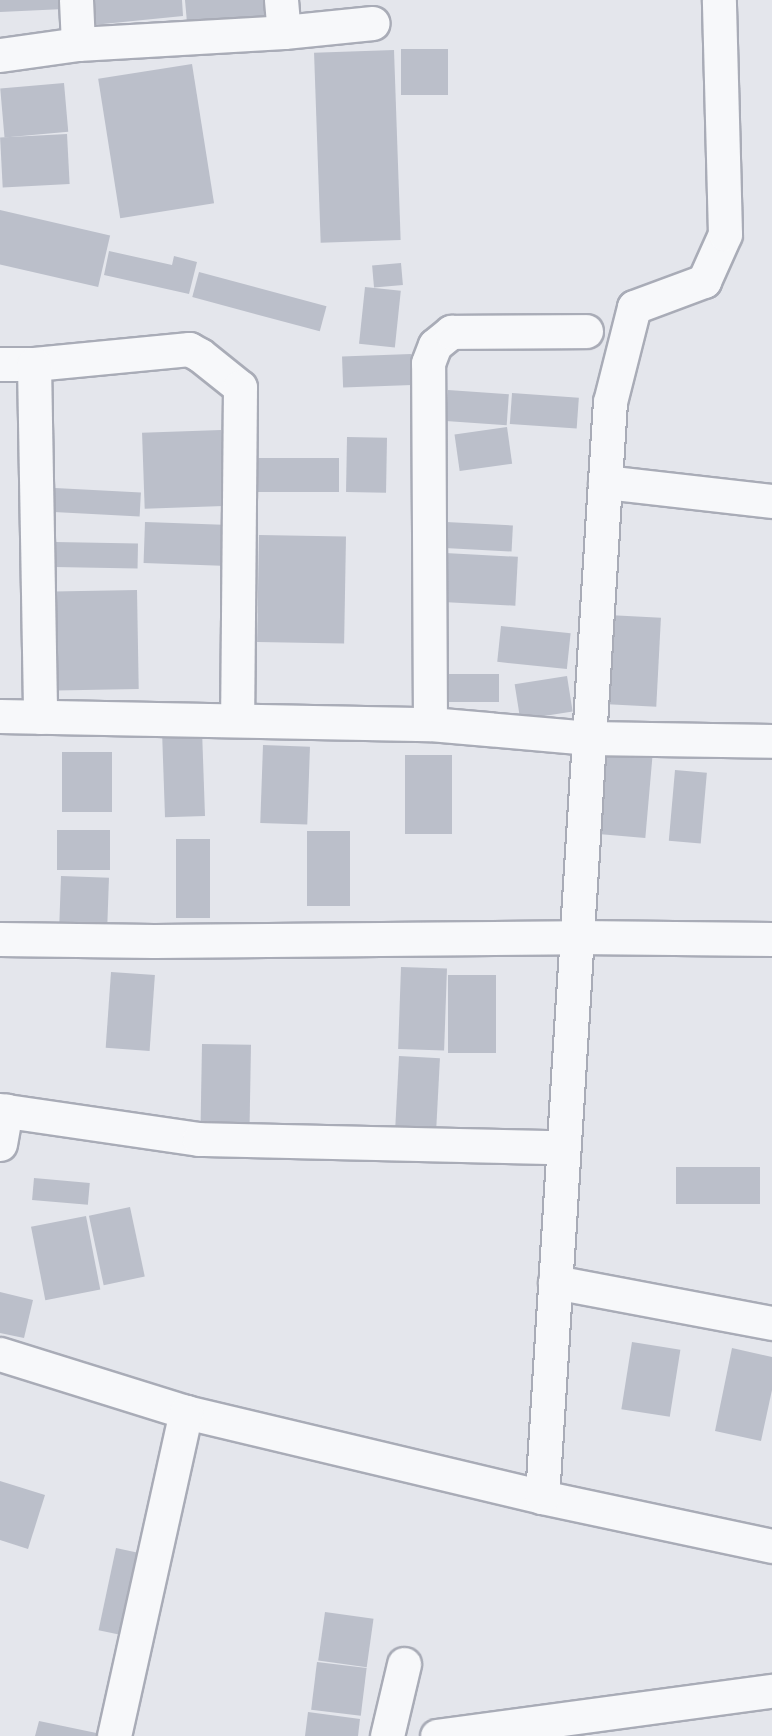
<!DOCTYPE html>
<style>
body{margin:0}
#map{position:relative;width:772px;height:1736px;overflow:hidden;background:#e4e6ec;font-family:"Asap Condensed",sans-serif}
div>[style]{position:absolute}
.building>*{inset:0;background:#bbbfca;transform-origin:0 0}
.roads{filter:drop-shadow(2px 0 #a9acb7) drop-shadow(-2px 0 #a9acb7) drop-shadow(0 2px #a9acb7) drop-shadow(0 -2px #a9acb7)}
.minor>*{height:33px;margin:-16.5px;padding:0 16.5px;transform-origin:16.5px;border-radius:16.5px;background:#f7f8fa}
span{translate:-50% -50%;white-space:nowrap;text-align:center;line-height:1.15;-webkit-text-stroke:6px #f4f6f9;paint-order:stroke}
</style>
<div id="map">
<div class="building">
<i style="clip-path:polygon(0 0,63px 0,64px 9px,0 12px)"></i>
<i style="clip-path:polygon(90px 0,182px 0,183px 16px,93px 25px)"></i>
<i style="clip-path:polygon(185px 0,273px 0,275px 25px,188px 34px)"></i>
<i style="left:401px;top:49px;width:47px;height:46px"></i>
<i style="left:394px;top:50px;width:190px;height:80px;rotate:88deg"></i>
<i style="left:192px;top:64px;width:141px;height:95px;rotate:81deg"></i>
<i style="left:64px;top:83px;width:49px;height:64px;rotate:85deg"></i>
<i style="left:67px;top:134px;width:50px;height:67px;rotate:87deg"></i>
<i style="left:0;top:210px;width:113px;height:53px;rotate:13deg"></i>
<i style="clip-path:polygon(109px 251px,172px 265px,174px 256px,197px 262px,189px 294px,104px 275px)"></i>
<i style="left:401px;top:263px;width:22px;height:29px;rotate:85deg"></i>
<i style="left:199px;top:272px;width:132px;height:26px;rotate:15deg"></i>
<i style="left:365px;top:287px;width:36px;height:57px;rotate:6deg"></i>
<i style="left:411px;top:354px;width:31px;height:69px;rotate:88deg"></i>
<i style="left:448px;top:390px;width:61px;height:31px;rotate:4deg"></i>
<i style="left:512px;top:393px;width:67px;height:31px;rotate:4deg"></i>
<i style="left:507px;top:427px;width:37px;height:53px;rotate:82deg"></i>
<i style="left:221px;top:430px;width:76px;height:79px;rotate:88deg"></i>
<i style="left:347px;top:437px;width:40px;height:55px;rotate:1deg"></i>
<i style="left:339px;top:458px;width:34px;height:82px;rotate:90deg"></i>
<i style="left:55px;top:488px;width:86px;height:24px;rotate:3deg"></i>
<i style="left:145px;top:522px;width:85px;height:41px;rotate:2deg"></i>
<i style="left:446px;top:522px;width:67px;height:26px;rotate:3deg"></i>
<i style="left:259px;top:535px;width:87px;height:107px;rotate:1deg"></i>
<i style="left:55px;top:542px;width:83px;height:25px;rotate:1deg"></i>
<i style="left:445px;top:553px;width:73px;height:49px;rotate:3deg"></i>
<i style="left:137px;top:590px;width:99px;height:83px;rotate:89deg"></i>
<i style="left:608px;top:615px;width:53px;height:89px;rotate:3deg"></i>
<i style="left:501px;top:626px;width:70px;height:36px;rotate:6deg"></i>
<i style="left:445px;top:674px;width:54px;height:28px"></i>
<i style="left:567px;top:676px;width:36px;height:53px;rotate:81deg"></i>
<i style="left:202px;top:730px;width:86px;height:40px;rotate:88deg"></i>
<i style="left:263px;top:745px;width:47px;height:78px;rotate:2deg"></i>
<i style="left:603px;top:748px;width:50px;height:86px;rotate:5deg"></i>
<i style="left:62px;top:752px;width:50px;height:60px"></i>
<i style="left:405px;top:755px;width:47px;height:79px"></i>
<i style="left:675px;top:770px;width:32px;height:71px;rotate:5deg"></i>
<i style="left:57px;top:830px;width:53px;height:40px"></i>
<i style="left:307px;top:831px;width:43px;height:75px"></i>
<i style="left:176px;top:839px;width:34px;height:79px"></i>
<i style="left:61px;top:876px;width:48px;height:48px;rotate:2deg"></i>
<i style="left:401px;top:967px;width:46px;height:82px;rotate:2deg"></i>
<i style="left:111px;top:972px;width:44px;height:76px;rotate:4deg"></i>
<i style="left:496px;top:975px;width:78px;height:48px;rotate:90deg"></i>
<i style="left:202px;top:1044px;width:49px;height:87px;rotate:1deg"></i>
<i style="left:399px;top:1056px;width:41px;height:76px;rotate:3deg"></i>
<i style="left:676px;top:1167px;width:84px;height:37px"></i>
<i style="left:34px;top:1178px;width:56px;height:22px;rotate:5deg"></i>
<i style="left:130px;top:1207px;width:71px;height:42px;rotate:78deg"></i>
<i style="left:86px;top:1216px;width:75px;height:56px;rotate:79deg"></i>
<i style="clip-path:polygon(0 1292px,33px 1300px,24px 1338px,0 1333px)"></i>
<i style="left:632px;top:1342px;width:49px;height:68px;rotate:9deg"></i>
<i style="clip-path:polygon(732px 1348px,772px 1357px,772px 1390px,761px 1441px,715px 1431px)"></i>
<i style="clip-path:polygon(0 1481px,45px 1495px,28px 1549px,0 1540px)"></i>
<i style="left:116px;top:1548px;width:38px;height:84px;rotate:12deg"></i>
<i style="left:325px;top:1612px;width:49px;height:49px;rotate:8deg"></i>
<i style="left:317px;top:1662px;width:50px;height:48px;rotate:7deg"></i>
<i style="clip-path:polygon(308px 1712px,360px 1719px,358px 1736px,305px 1736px)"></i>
<i style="clip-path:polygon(39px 1721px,106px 1735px,106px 1736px,35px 1736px)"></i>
</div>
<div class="roads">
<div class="minor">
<i style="left:76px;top:0;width:44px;rotate:87.4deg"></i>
<i style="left:281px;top:0;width:32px;rotate:85deg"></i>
<i style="left:0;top:55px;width:79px;rotate:-8deg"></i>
<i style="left:78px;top:44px;width:206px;rotate:-3.3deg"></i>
<i style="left:284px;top:32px;width:89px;rotate:-5.8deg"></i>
<i style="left:0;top:364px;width:34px"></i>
<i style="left:34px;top:364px;width:156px;rotate:-5.5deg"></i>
<i style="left:189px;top:349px;width:13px;rotate:29deg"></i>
<i style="left:200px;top:355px;width:51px;rotate:38.7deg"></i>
<i style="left:240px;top:387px;width:332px;rotate:90.5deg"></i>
<i style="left:34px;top:364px;width:353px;rotate:89deg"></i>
<i style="left:605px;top:482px;width:168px;rotate:6.5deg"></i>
<i style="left:0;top:716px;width:430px;rotate:1.1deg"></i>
<i style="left:430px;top:724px;width:160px;rotate:5deg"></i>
<i style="left:589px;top:738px;width:183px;rotate:0.9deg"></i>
<i style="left:430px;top:724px;width:361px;rotate:-90.3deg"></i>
<i style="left:428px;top:363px;width:19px;rotate:-69deg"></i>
<i style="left:435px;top:345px;width:21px;rotate:-39deg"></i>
<i style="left:451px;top:332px;width:135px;rotate:-0.4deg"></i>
<i style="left:0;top:939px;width:154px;rotate:0.7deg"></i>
<i style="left:154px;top:941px;width:422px;rotate:-0.5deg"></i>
<i style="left:576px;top:937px;width:196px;rotate:0.6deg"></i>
<i style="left:0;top:1110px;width:201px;rotate:8.3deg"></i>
<i style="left:199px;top:1139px;width:364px;rotate:1.3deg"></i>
<i style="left:0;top:1144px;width:34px;rotate:-80deg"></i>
<i style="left:555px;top:1282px;width:221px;rotate:10.7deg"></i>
<i style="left:0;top:1354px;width:195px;rotate:17.3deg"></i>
<i style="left:186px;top:1412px;width:366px;rotate:13.4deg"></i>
<i style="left:542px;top:1497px;width:235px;rotate:12deg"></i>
<i style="left:542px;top:1497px;width:1097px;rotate:-86.45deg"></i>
<i style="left:610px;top:402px;width:98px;rotate:-75.8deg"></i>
<i style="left:634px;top:307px;width:75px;rotate:-20.4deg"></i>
<i style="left:704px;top:281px;width:51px;rotate:-65.9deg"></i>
<i style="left:725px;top:234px;width:234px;rotate:-91.5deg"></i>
<i style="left:114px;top:1736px;width:332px;rotate:-77.5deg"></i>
<i style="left:387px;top:1736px;width:74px;rotate:-76.7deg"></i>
<i style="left:437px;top:1736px;width:338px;rotate:-7.7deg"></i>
</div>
</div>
</div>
